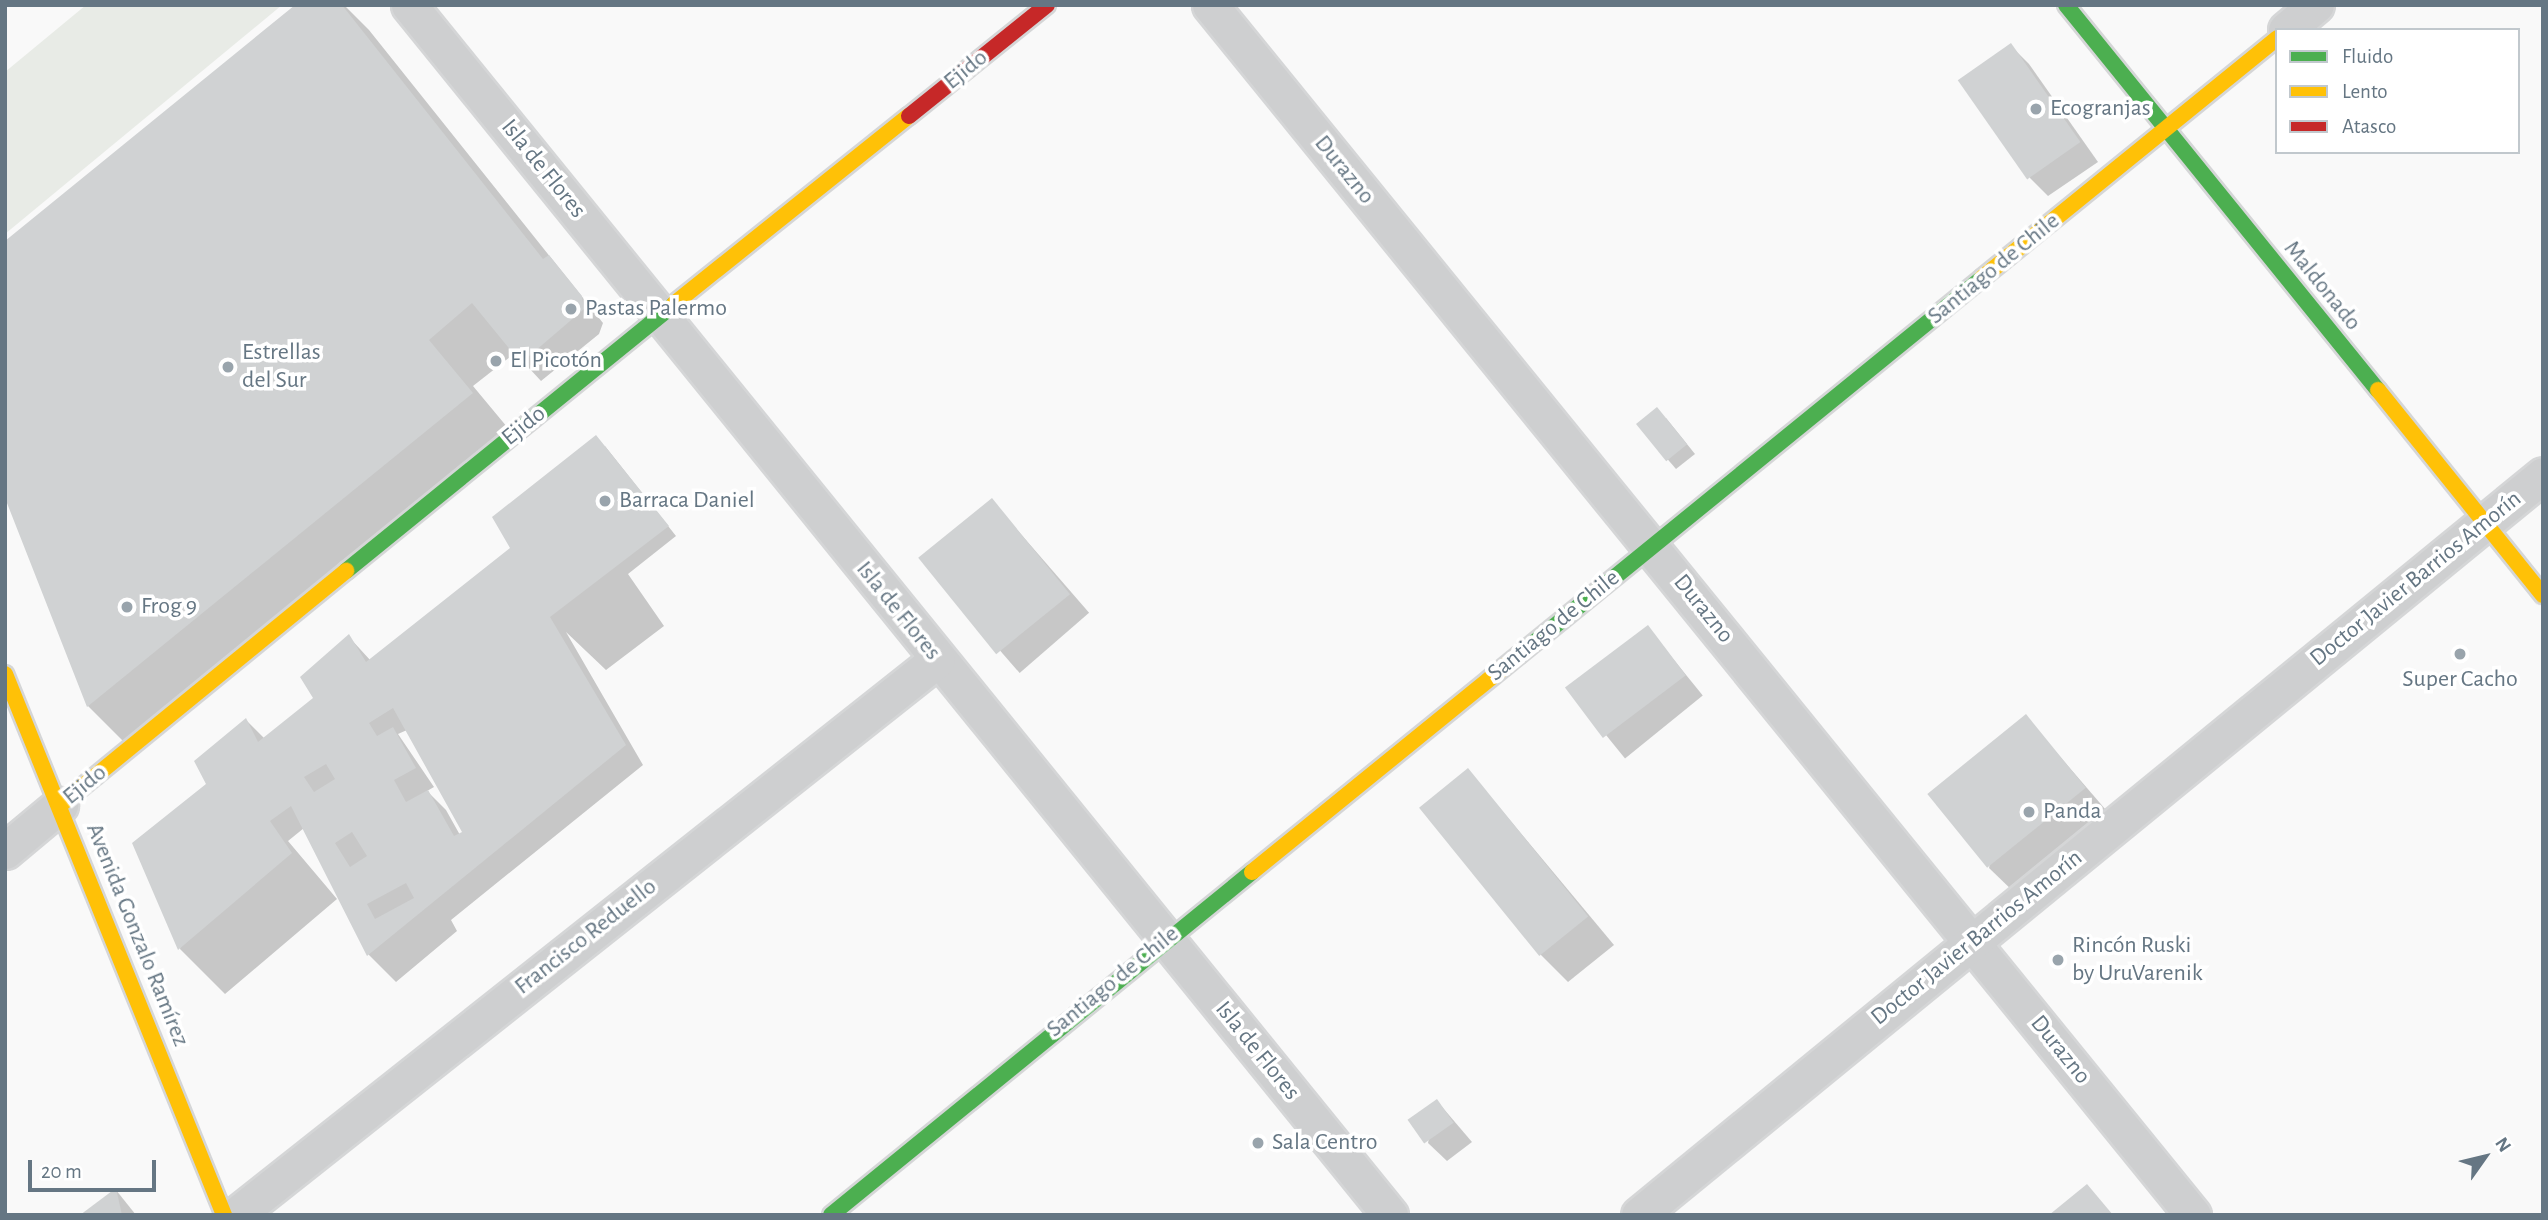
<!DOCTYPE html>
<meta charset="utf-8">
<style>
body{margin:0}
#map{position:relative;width:2548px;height:1220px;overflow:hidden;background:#f9f9f9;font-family:"Alegreya Sans",sans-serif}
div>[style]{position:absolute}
.green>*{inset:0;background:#e8ebe6}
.shadow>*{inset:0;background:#0003;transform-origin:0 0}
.building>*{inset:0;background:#d0d2d3;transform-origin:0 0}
.roads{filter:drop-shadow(2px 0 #d5d6d7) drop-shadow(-2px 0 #d5d6d7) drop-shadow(0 2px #d5d6d7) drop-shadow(0 -2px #d5d6d7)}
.street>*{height:35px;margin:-17.5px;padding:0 17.5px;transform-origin:17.5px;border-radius:17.5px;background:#cecfd0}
.fast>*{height:16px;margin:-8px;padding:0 8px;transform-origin:8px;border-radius:8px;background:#4caf50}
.slow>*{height:16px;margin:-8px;padding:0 8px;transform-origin:8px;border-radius:8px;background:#ffc107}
.jam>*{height:16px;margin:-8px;padding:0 8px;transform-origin:8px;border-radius:8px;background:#c62828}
.dots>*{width:19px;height:19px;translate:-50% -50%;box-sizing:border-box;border:4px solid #fff;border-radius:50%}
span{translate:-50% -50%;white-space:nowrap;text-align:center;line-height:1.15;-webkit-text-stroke:7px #fff;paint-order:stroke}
.street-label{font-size:24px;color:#657683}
.poi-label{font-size:24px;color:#657683}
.left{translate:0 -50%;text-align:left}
.frame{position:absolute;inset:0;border:7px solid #657683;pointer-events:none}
.legend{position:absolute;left:2275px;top:28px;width:245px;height:126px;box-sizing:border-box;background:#fff;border:2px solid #c1c8cd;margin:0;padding:9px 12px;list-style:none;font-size:21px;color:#657683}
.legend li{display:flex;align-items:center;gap:14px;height:35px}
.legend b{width:35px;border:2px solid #c1c8cd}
.north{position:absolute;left:2450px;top:1122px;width:70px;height:70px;-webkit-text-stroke:5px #fff;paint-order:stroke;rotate:56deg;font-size:19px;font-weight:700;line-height:28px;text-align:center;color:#657683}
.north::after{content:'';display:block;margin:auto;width:24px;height:32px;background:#657683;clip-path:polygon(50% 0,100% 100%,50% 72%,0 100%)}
.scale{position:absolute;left:28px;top:1160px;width:128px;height:32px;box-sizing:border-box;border:4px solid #657683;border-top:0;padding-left:9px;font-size:21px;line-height:24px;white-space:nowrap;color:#657683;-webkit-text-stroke:5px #fff;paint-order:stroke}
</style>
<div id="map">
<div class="green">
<i style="clip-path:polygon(86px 5px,282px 5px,5px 234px,5px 72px)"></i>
</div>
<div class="shadow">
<i style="clip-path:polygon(298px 5px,344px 5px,369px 30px,603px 323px,599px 334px,541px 381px,515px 353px,473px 386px,518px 440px,134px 752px,88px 706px,5px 493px)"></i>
<i style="clip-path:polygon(2011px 46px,2029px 64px,2098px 162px,2048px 196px,2030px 178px)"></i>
<i style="clip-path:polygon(1666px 418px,1695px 454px,1676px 469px,1638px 425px)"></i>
<i style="clip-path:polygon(evenodd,605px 446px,676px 536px,628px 574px,664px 626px,606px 670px,566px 632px,643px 765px,451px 920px,457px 931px,396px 982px,369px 955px,304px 828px,288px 841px,337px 899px,225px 994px,180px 949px,205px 786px,246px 720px,265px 739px,315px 699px,349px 637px,371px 661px,512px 549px,605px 446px,407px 730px,465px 832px,460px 835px,446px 810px,427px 791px,434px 787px,398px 734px,407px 730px)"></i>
<i style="left:992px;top:501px;width:148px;height:92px;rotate:49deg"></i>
<i style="left:1648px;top:628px;width:87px;height:100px;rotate:51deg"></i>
<i style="clip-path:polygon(2025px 716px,2112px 817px,2017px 895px,1989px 868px)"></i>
<i style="clip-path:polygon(1468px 770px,1614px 945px,1568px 982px,1541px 955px)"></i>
<i style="clip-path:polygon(1437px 1101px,1472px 1142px,1447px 1161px,1428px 1143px)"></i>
<i style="clip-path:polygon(116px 1190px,136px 1215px,83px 1215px)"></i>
</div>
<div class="building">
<i style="clip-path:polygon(295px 5px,342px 5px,543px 259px,549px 255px,582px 296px,584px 309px,521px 363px,472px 303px,429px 340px,473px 393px,87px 707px,5px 498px,5px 241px)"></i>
<i style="left:2011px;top:43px;width:121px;height:65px;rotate:55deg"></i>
<i style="left:1657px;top:407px;width:48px;height:27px;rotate:51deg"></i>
<i style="clip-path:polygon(evenodd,596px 435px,669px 526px,550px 617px,626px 745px,367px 956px,291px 806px,270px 821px,292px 853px,178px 950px,132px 843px,206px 784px,194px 761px,246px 718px,258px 742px,313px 698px,300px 677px,349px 634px,366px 662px,510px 548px,492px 517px,596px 435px,393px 708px,462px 832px,454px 836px,428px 790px,406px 802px,394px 780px,416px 768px,393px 727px,377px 736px,369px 723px,393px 708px,596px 435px,326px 764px,335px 779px,314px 792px,304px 777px,326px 764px,596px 435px,352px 832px,367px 856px,350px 867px,335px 843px,352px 832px,596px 435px,406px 883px,414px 898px,375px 919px,367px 904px,406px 883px)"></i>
<i style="left:992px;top:498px;width:124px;height:95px;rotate:51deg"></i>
<i style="left:1648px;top:625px;width:63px;height:104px;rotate:53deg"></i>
<i style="left:2026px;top:714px;width:95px;height:127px;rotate:51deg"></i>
<i style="left:1468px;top:768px;width:191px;height:63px;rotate:51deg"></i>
<i style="left:1437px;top:1099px;width:29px;height:36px;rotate:55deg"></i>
<i style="clip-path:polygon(2087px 1184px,2113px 1215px,2049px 1215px)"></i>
<i style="clip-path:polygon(116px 1188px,122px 1215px,80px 1215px)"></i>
</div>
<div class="roads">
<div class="street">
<i style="left:409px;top:5px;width:1558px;rotate:50.97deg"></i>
<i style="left:1210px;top:5px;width:1559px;rotate:50.91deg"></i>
<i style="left:2286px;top:30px;width:39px;rotate:-40deg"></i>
<i style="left:5px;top:851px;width:72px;rotate:-39.9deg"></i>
<i style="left:236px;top:1215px;width:894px;rotate:-38.37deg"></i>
<i style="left:1639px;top:1215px;width:1168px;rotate:-39.3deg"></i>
</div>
<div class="fast">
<i style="left:2066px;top:5px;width:496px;rotate:51deg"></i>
<i style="left:346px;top:571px;width:423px;rotate:-39.1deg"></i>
<i style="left:1519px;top:655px;width:597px;rotate:-39.15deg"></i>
<i style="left:831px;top:1215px;width:543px;rotate:-39.17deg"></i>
</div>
<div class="slow">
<i style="left:1982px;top:278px;width:380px;rotate:-39.1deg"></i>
<i style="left:674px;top:304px;width:301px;rotate:-38.7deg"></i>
<i style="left:2378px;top:390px;width:263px;rotate:51.2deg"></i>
<i style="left:5px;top:674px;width:584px;rotate:67.96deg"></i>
<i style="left:60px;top:805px;width:370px;rotate:-39.3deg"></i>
<i style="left:1252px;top:872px;width:344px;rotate:-39.1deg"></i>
</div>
<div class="jam">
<i style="left:909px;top:116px;width:177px;rotate:-38.8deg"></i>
</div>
</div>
<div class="dots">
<i style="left:2036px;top:109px;background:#99a4ac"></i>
<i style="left:571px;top:309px;background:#99a4ac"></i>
<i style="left:496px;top:361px;background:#99a4ac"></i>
<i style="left:228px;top:367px;background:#99a4ac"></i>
<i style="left:605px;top:501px;background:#99a4ac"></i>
<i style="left:127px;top:607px;background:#99a4ac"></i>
<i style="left:2460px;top:654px;background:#99a4ac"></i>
<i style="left:2029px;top:812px;background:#99a4ac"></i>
<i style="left:2058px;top:960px;background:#99a4ac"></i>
<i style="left:1258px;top:1143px;background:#99a4ac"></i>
</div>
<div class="street-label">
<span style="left:966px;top:70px;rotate:-39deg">Ejido</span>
<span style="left:543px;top:169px;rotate:51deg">Isla de Flores</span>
<span style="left:1344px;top:170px;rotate:51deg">Durazno</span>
<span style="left:1994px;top:269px;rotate:-39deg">Santiago de Chile</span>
<span style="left:2322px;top:286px;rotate:51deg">Maldonado</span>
<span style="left:524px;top:426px;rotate:-39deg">Ejido</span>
<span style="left:2416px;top:579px;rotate:-39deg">Doctor Javier Barrios Amorín</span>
<span style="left:1703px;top:609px;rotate:51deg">Durazno</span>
<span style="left:898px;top:611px;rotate:51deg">Isla de Flores</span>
<span style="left:1554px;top:626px;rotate:-39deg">Santiago de Chile</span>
<span style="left:85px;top:785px;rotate:-39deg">Ejido</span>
<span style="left:137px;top:935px;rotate:68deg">Avenida Gonzalo Ramírez</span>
<span style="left:586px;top:937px;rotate:-38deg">Francisco Reduello</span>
<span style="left:1977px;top:938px;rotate:-39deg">Doctor Javier Barrios Amorín</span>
<span style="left:1113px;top:982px;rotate:-39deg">Santiago de Chile</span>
<span style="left:2060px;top:1050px;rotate:51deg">Durazno</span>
<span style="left:1257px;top:1051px;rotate:51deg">Isla de Flores</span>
</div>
<div class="poi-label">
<span class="left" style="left:2050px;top:109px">Ecogranjas</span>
<span class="left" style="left:585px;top:309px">Pastas Palermo</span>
<span class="left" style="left:242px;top:367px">Estrellas<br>del Sur</span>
<span class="left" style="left:510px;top:361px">El Picotón</span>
<span class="left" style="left:619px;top:501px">Barraca Daniel</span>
<span class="left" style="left:141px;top:607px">Frog 9</span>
<span style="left:2460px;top:680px">Super Cacho</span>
<span class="left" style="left:2043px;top:812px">Panda</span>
<span class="left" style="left:2072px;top:960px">Rincón Ruski<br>by UruVarenik</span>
<span class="left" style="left:1272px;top:1143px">Sala Centro</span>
</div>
<div class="frame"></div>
<ul class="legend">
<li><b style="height:9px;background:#4caf50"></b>Fluido</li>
<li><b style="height:9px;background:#ffc107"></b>Lento</li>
<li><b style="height:9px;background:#c62828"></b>Atasco</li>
</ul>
<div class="north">N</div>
<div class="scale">20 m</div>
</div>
